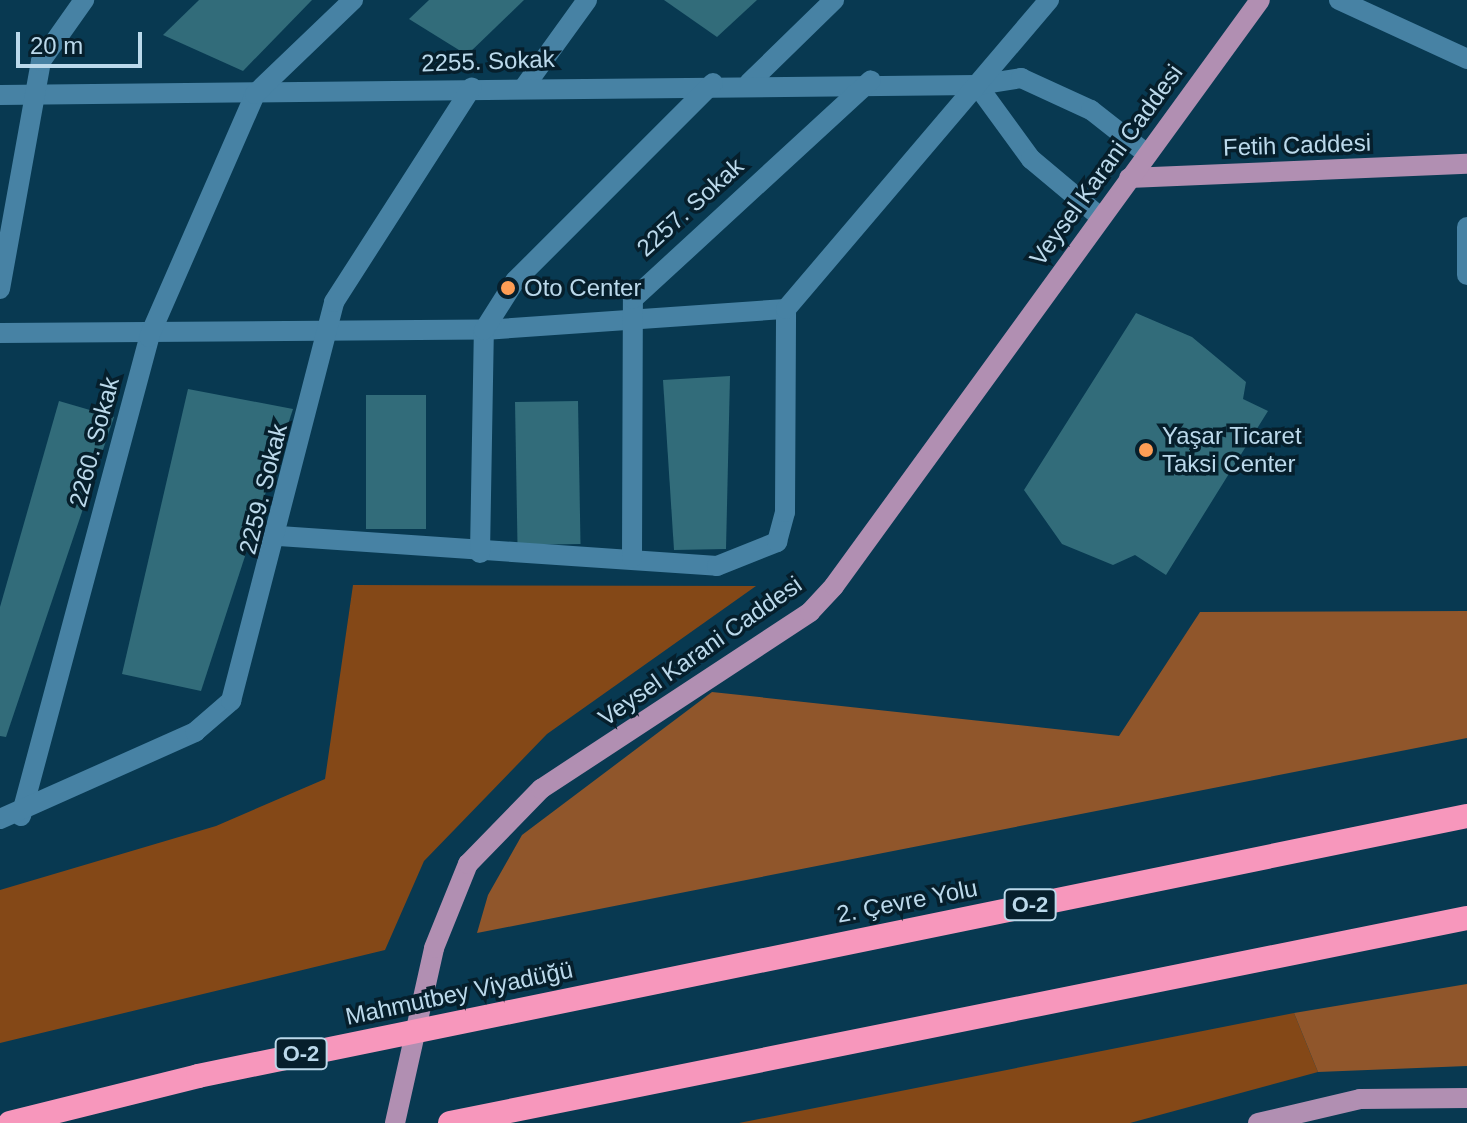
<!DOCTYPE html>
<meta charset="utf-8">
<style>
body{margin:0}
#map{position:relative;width:1467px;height:1123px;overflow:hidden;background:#083951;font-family:Arial,sans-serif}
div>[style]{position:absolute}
.green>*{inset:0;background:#844817}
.forest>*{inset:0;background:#90562b}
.building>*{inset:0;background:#326c7a;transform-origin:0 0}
.minor>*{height:20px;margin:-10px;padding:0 10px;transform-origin:10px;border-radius:10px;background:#4782a4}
.major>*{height:20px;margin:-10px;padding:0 10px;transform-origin:10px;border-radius:10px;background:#b18fb2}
.highway>*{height:24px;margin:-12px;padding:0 12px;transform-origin:12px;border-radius:12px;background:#f797bc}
.dots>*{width:22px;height:22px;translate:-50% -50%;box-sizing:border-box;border:4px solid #061f2c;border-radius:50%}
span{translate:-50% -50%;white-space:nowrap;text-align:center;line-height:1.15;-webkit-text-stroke:7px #061f2c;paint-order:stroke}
.shield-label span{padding:2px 6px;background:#061f2c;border:2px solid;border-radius:6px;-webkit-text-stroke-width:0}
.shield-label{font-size:22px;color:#bbd9eb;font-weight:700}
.street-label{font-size:24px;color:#bbd9eb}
.poi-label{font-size:24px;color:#bbd9eb}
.left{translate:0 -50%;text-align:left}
.scale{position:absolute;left:16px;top:32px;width:126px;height:36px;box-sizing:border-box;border:4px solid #bbd9eb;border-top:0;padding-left:10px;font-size:24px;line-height:28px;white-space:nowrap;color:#bbd9eb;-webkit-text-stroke:6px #061f2c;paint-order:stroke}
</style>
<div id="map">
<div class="green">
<i style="clip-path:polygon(353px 585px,756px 586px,547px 734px,424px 861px,385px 950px,0 1043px,0 890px,216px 826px,325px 779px)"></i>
<i style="clip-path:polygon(1294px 1013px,1318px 1072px,1130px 1123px,739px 1123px)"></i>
</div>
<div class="forest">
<i style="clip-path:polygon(1467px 611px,1467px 738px,477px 933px,488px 895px,522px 835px,712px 692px,1119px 736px,1200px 612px)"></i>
<i style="clip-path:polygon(1467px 984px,1467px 1066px,1318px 1072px,1294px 1013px)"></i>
</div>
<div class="building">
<i style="clip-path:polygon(199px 0,312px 0,243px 71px,163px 35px)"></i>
<i style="clip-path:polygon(429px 0,524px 0,467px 55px,409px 19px)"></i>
<i style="clip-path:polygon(664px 0,757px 0,717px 37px)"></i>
<i style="clip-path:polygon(1136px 313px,1192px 337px,1246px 382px,1243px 399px,1268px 411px,1166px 575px,1135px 555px,1113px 565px,1062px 544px,1024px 490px)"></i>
<i style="clip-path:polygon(730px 376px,726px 549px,674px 550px,663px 380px)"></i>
<i style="clip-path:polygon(188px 389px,293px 409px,201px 691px,122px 674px)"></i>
<i style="left:366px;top:395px;width:60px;height:134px"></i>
<i style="clip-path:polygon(59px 401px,114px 417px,6px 737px,0 736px,0 607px)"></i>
<i style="left:578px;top:401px;width:143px;height:63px;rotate:89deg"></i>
</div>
<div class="minor">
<i style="left:1339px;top:0;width:141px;rotate:24.7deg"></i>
<i style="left:749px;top:83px;width:119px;rotate:-44.3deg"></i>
<i style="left:977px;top:85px;width:92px;rotate:53.9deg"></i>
<i style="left:1031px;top:159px;width:89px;rotate:40deg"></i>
<i style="left:525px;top:86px;width:106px;rotate:-54.2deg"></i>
<i style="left:0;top:95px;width:977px;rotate:-0.59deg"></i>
<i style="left:977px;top:85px;width:45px;rotate:-9deg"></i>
<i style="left:1021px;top:78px;width:77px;rotate:24.6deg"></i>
<i style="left:1091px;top:110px;width:71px;rotate:38.2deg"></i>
<i style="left:1467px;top:227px;width:48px;rotate:90deg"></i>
<i style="left:0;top:289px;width:232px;rotate:-79.8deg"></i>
<i style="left:41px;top:61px;width:75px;rotate:-54.8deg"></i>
<i style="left:0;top:333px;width:484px;rotate:-0.4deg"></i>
<i style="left:484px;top:330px;width:303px;rotate:-4deg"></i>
<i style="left:279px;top:536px;width:439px;rotate:3.9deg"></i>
<i style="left:717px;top:566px;width:65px;rotate:-21.8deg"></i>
<i style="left:777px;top:542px;width:31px;rotate:-75deg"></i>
<i style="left:785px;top:512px;width:203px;rotate:-89.7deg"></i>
<i style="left:786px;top:309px;width:406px;rotate:-49.6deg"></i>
<i style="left:480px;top:553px;width:223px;rotate:-89deg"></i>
<i style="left:484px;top:330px;width:58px;rotate:-57.7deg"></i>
<i style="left:515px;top:281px;width:280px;rotate:-45deg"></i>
<i style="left:632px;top:558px;width:259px;rotate:-89.8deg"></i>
<i style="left:633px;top:299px;width:323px;rotate:-42.6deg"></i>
<i style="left:21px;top:816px;width:496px;rotate:-75deg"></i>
<i style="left:149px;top:337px;width:265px;rotate:-66.4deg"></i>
<i style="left:255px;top:94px;width:136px;rotate:-43.8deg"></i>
<i style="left:0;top:819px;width:214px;rotate:-24deg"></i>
<i style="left:195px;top:732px;width:48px;rotate:-40.7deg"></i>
<i style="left:231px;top:701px;width:412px;rotate:-75.5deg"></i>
<i style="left:334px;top:302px;width:255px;rotate:-57.3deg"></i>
</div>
<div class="major">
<i style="left:1129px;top:178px;width:338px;rotate:-2.4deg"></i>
<i style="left:395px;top:1123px;width:179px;rotate:-77.4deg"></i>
<i style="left:434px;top:948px;width:91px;rotate:-68deg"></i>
<i style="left:468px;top:864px;width:105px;rotate:-45.8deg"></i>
<i style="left:541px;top:789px;width:322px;rotate:-33.3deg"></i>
<i style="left:810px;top:612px;width:35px;rotate:-47deg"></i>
<i style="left:834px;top:586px;width:724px;rotate:-53.98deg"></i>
<i style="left:1258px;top:1123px;width:105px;rotate:-13.2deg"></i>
<i style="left:1360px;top:1099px;width:107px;rotate:-0.5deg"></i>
</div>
<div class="highway">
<i style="left:10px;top:1123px;width:194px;rotate:-14deg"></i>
<i style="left:198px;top:1076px;width:1295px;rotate:-11.58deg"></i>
<i style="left:450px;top:1123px;width:1037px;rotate:-11.4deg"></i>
</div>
<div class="dots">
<i style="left:508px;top:288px;background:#fd9d55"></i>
<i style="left:1146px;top:450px;background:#fd9d55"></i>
</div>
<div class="shield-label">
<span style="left:1030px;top:905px">O-2</span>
<span style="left:301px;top:1054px">O-2</span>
</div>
<div class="street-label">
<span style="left:488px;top:61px;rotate:-2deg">2255. Sokak</span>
<span style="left:1297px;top:145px;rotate:-2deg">Fetih Caddesi</span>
<span style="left:1106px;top:165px;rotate:-54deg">Veysel Karani Caddesi</span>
<span style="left:690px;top:207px;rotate:-42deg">2257. Sokak</span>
<span style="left:94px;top:442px;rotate:-75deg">2260. Sokak</span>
<span style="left:263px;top:489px;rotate:-76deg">2259. Sokak</span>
<span style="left:700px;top:651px;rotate:-35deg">Veysel Karani Caddesi</span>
<span style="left:907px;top:901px;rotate:-11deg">2. Çevre Yolu</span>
<span style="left:459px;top:993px;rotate:-12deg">Mahmutbey Viyadüğü</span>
</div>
<div class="poi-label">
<span class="left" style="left:524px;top:288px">Oto Center</span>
<span class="left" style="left:1162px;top:450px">Yaşar Ticaret<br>Taksi Center</span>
</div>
<div class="scale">20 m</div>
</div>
